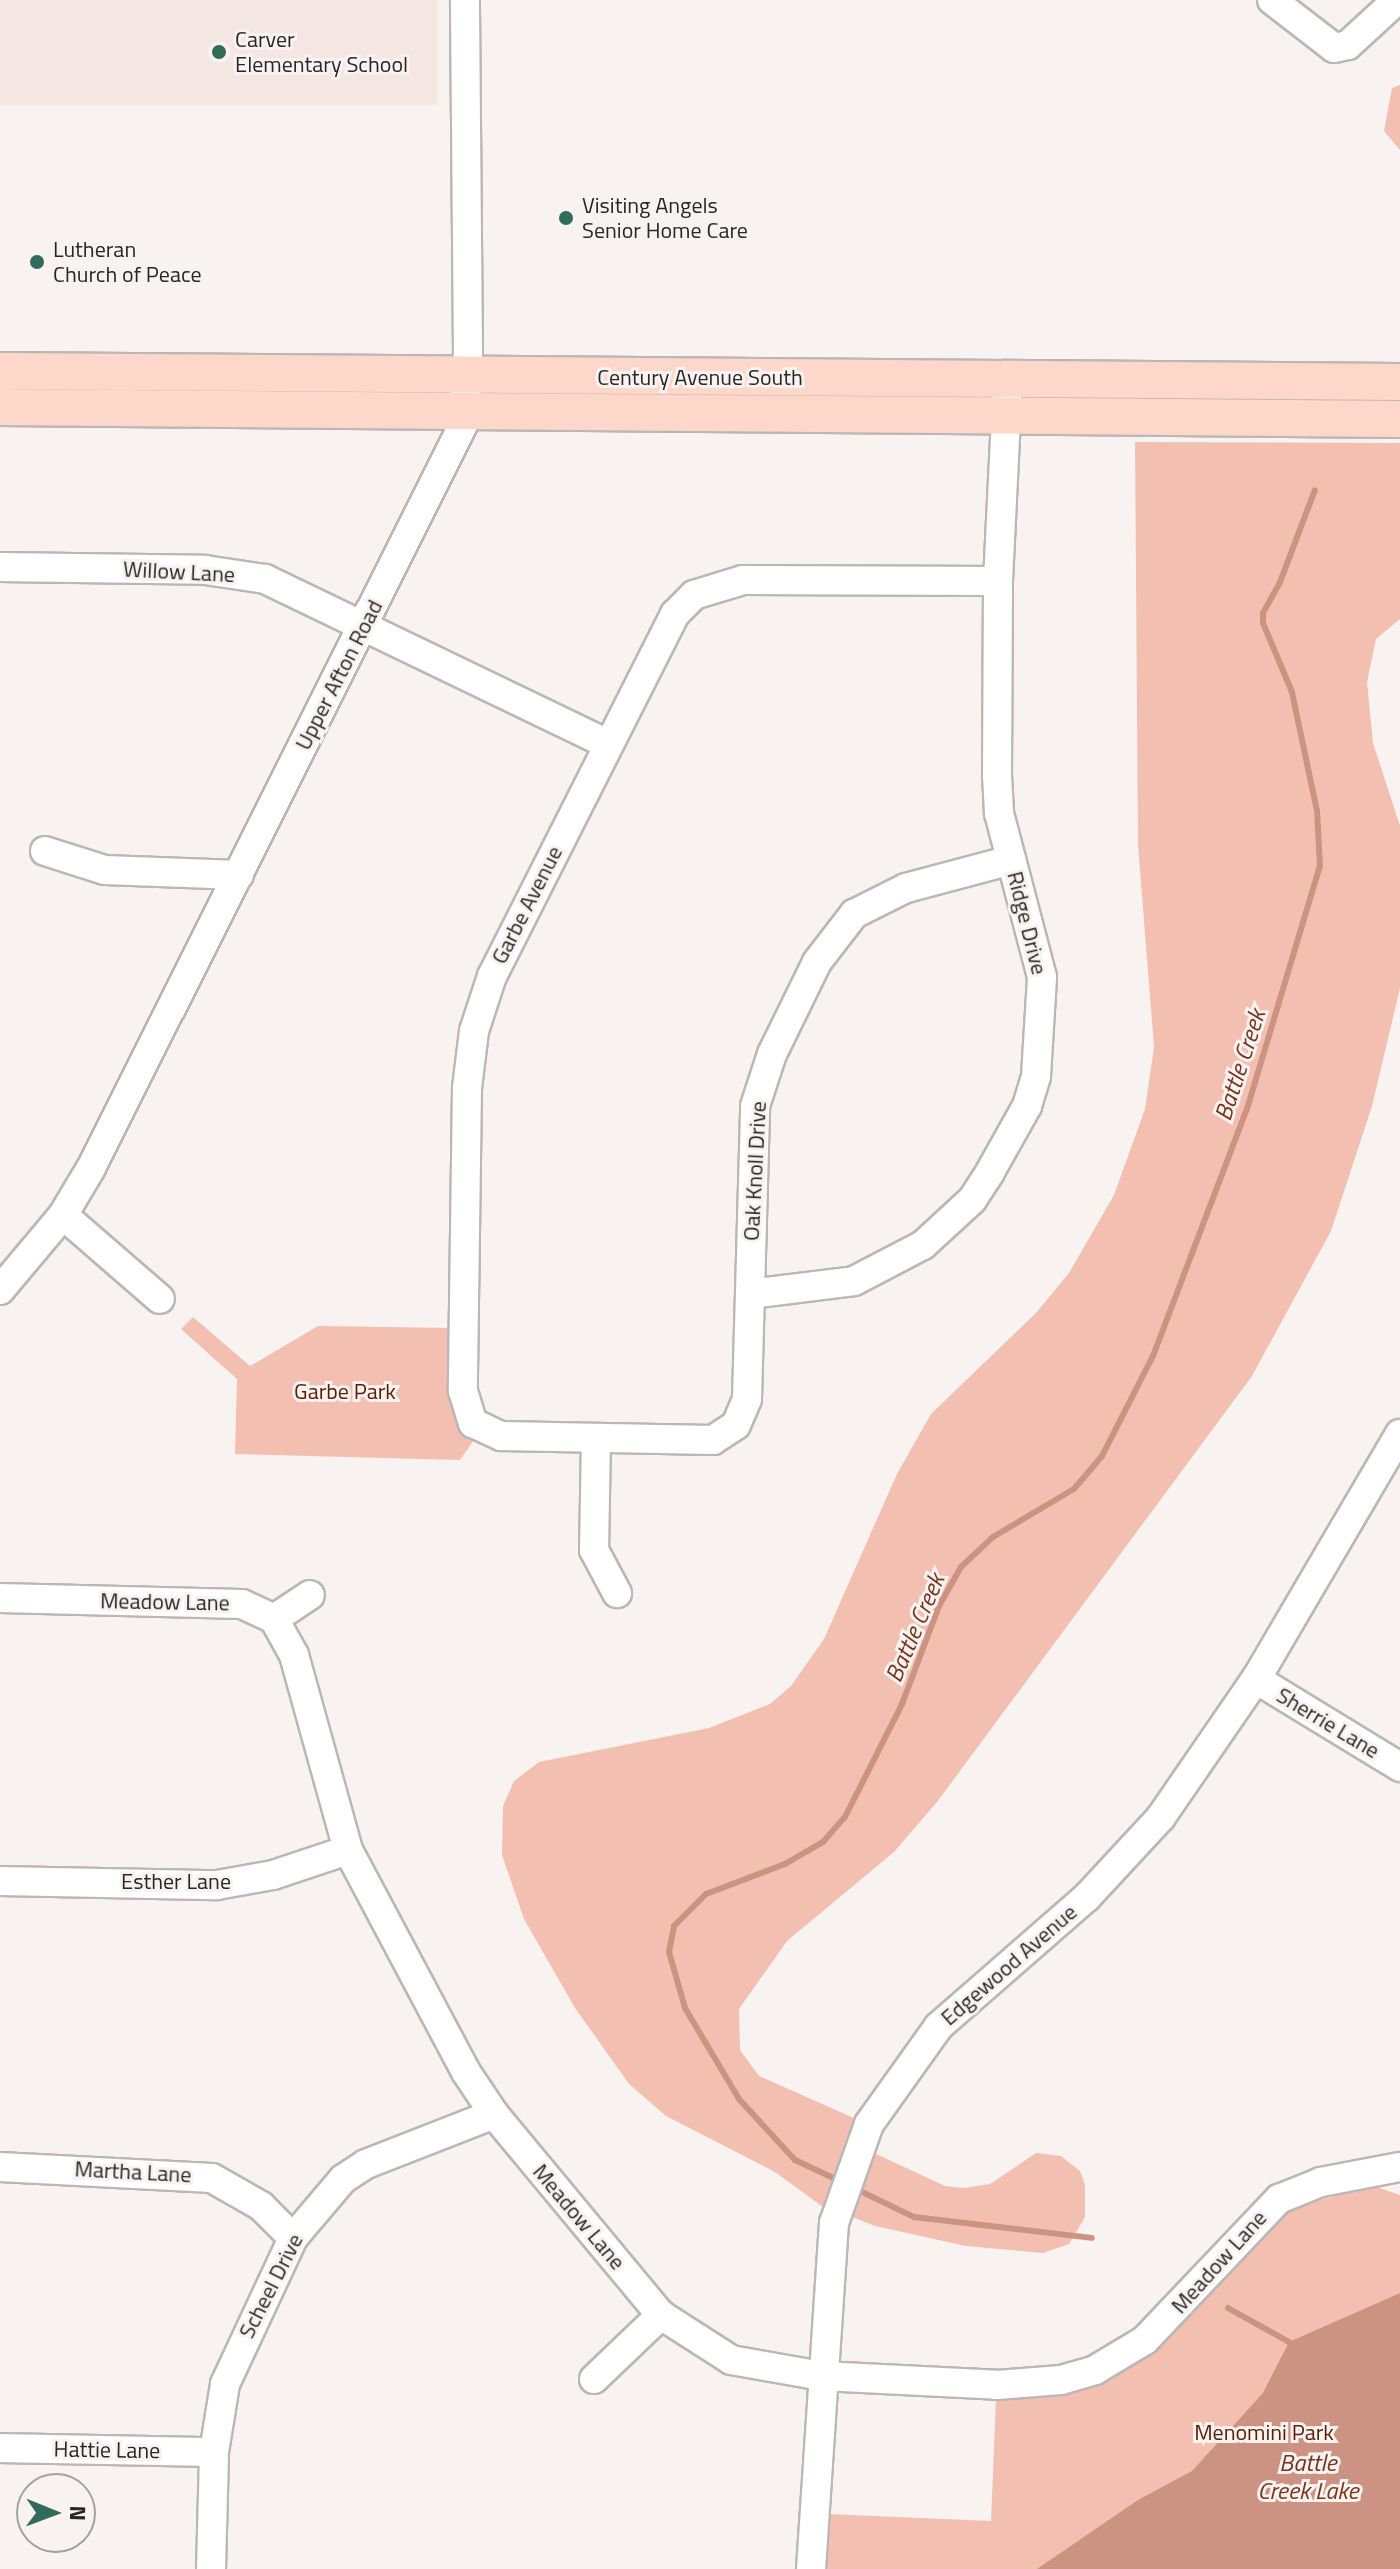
<!DOCTYPE html>
<style>
body{margin:0}
#map{position:relative;width:1400px;height:2569px;overflow:hidden;background:#f8f3f1;font-family:"Titillium Web",sans-serif}
div>[style]{position:absolute}
.built>*{inset:0;background:#f4e6e2;transform-origin:0 0}
.green>*{inset:0;background:#f3bfb0}
.water>*{inset:0;background:#cd9382}
.stream>*{height:6px;margin:-3px;padding:0 3px;transform-origin:3px;border-radius:3px;background:#cd9382}
.roads{filter:drop-shadow(2px 0 #bcb7b5) drop-shadow(-2px 0 #bcb7b5) drop-shadow(0 2px #bcb7b5) drop-shadow(0 -2px #bcb7b5)}
.minor>*{height:28px;margin:-14px;padding:0 14px;transform-origin:14px;border-radius:14px;background:#fff}
.major>*{height:36px;margin:-18px;padding:0 18px;transform-origin:18px;border-radius:18px;background:#fed7cb}
.dots>*{width:22px;height:22px;translate:-50% -50%;box-sizing:border-box;border:4px solid #f8f3f1;border-radius:50%}
span{translate:-50% -50%;white-space:nowrap;text-align:center;line-height:1.15;-webkit-text-stroke:6px #f8f3f1;paint-order:stroke}
.poi-label{font-size:22px;color:#292726}
.left{translate:0 -50%;text-align:left}
.street-label{font-size:22px;color:#292726}
.park-label{font-size:22px;color:#5e1a02}
.water-label{font-size:24px;color:#79321c;font-style:italic}
.north{position:absolute;left:16px;top:2473px;width:80px;height:80px;box-sizing:border-box;background:#f8f3f1;border:2px solid #a5a1a0;border-radius:50%;rotate:91deg;font-size:22px;font-weight:700;line-height:32px;text-align:center;color:#292726}
.north::after{content:'';display:block;margin:auto;width:28px;height:36px;background:#306c57;clip-path:polygon(50% 0,100% 100%,50% 72%,0 100%)}
</style>
<div id="map">
<div class="built">
<i style="left:0;top:0;width:437px;height:105px"></i>
</div>
<div class="green">
<i style="clip-path:polygon(1400px 85px,1400px 150px,1384px 131px,1392px 88px)"></i>
<i style="clip-path:polygon(1135px 442px,1400px 443px,1400px 619px,1376px 639px,1367px 682px,1373px 743px,1400px 826px,1400px 988px,1372px 1106px,1331px 1231px,1252px 1376px,937px 1802px,894px 1852px,787px 1941px,739px 2009px,740px 2050px,759px 2076px,856px 2119px,823px 2207px,775px 2172px,666px 2116px,629px 2084px,575px 2008px,524px 1919px,502px 1855px,503px 1806px,514px 1781px,539px 1762px,709px 1728px,770px 1704px,791px 1686px,824px 1639px,897px 1474px,931px 1414px,1036px 1313px,1069px 1273px,1114px 1195px,1145px 1109px,1154px 1047px,1138px 845px)"></i>
<i style="clip-path:polygon(193px 1317px,250px 1366px,318px 1326px,449px 1328px,451px 1408px,474px 1440px,460px 1460px,235px 1454px,237px 1379px,181px 1329px)"></i>
<i style="clip-path:polygon(874px 2153px,945px 2186px,964px 2188px,990px 2184px,1036px 2153px,1061px 2156px,1080px 2171px,1085px 2185px,1085px 2217px,1069px 2244px,1043px 2253px,966px 2246px,875px 2226px,852px 2217px)"></i>
<i style="clip-path:polygon(1374px 2186px,1400px 2195px,1400px 2569px,824px 2569px,827px 2514px,991px 2521px,996px 2399px,1056px 2394px,1175px 2329px,1293px 2207px)"></i>
</div>
<div class="water">
<i style="clip-path:polygon(1400px 2293px,1400px 2569px,1037px 2569px,1138px 2500px,1192px 2471px,1263px 2393px,1289px 2342px)"></i>
</div>
<div class="stream">
<i style="left:842px;top:2182px;width:52px;rotate:-154.9deg"></i>
<i style="left:795px;top:2160px;width:83px;rotate:-132.6deg"></i>
<i style="left:739px;top:2099px;width:106px;rotate:-120.7deg"></i>
<i style="left:685px;top:2008px;width:58px;rotate:-105.9deg"></i>
<i style="left:669px;top:1952px;width:26px;rotate:-79deg"></i>
<i style="left:674px;top:1926px;width:45px;rotate:-45deg"></i>
<i style="left:706px;top:1894px;width:85px;rotate:-20.8deg"></i>
<i style="left:785px;top:1864px;width:44px;rotate:-30.1deg"></i>
<i style="left:823px;top:1842px;width:33px;rotate:-49deg"></i>
<i style="left:845px;top:1817px;width:127px;rotate:-63.2deg"></i>
<i style="left:902px;top:1704px;width:105px;rotate:-69.3deg"></i>
<i style="left:939px;top:1606px;width:45px;rotate:-60.6deg"></i>
<i style="left:961px;top:1567px;width:44px;rotate:-43.2deg"></i>
<i style="left:993px;top:1537px;width:94px;rotate:-30.7deg"></i>
<i style="left:1074px;top:1489px;width:43px;rotate:-49.7deg"></i>
<i style="left:1102px;top:1456px;width:112px;rotate:-63deg"></i>
<i style="left:1153px;top:1356px;width:264px;rotate:-69.2deg"></i>
<i style="left:1247px;top:1109px;width:254px;rotate:-73.3deg"></i>
<i style="left:1320px;top:866px;width:55px;rotate:-93.1deg"></i>
<i style="left:1317px;top:811px;width:122px;rotate:-101.9deg"></i>
<i style="left:1292px;top:692px;width:75px;rotate:-112.8deg"></i>
<i style="left:1263px;top:623px;width:10px;rotate:-90deg"></i>
<i style="left:1263px;top:613px;width:35px;rotate:-61deg"></i>
<i style="left:1280px;top:582px;width:98px;rotate:-69.2deg"></i>
<i style="left:856px;top:2189px;width:64px;rotate:25.8deg"></i>
<i style="left:914px;top:2217px;width:179px;rotate:6.7deg"></i>
<i style="left:1228px;top:2308px;width:70px;rotate:29.1deg"></i>
</div>
<div class="roads">
<div class="minor">
<i style="left:1272px;top:0;width:78px;rotate:37.7deg"></i>
<i style="left:1334px;top:48px;width:14px;rotate:-12deg"></i>
<i style="left:1348px;top:45px;width:67px;rotate:-42.6deg"></i>
<i style="left:0;top:567px;width:205px;rotate:0.8deg"></i>
<i style="left:205px;top:570px;width:61px;rotate:8.5deg"></i>
<i style="left:265px;top:579px;width:381px;rotate:25.7deg"></i>
<i style="left:998px;top:581px;width:255px;rotate:-179.8deg"></i>
<i style="left:743px;top:580px;width:51px;rotate:163deg"></i>
<i style="left:694px;top:595px;width:27px;rotate:135deg"></i>
<i style="left:675px;top:614px;width:406px;rotate:116.8deg"></i>
<i style="left:492px;top:976px;width:58px;rotate:108.1deg"></i>
<i style="left:474px;top:1031px;width:57px;rotate:97deg"></i>
<i style="left:467px;top:1088px;width:303px;rotate:90.8deg"></i>
<i style="left:463px;top:1391px;width:34px;rotate:73deg"></i>
<i style="left:473px;top:1423px;width:31px;rotate:25deg"></i>
<i style="left:501px;top:1436px;width:212px;rotate:1.1deg"></i>
<i style="left:713px;top:1440px;width:27px;rotate:-33deg"></i>
<i style="left:736px;top:1425px;width:28px;rotate:-67deg"></i>
<i style="left:747px;top:1399px;width:293px;rotate:-88.4deg"></i>
<i style="left:755px;top:1106px;width:55px;rotate:-71.9deg"></i>
<i style="left:772px;top:1054px;width:102px;rotate:-63.9deg"></i>
<i style="left:817px;top:962px;width:61px;rotate:-52.4deg"></i>
<i style="left:854px;top:914px;width:58px;rotate:-26.6deg"></i>
<i style="left:906px;top:888px;width:109px;rotate:-14.9deg"></i>
<i style="left:45px;top:851px;width:63px;rotate:17.6deg"></i>
<i style="left:105px;top:870px;width:134px;rotate:2.1deg"></i>
<i style="left:63px;top:1215px;width:128px;rotate:40.9deg"></i>
<i style="left:0;top:1290px;width:98px;rotate:-50deg"></i>
<i style="left:63px;top:1215px;width:55px;rotate:-59.2deg"></i>
<i style="left:91px;top:1168px;width:833px;rotate:-63.4deg"></i>
<i style="left:464px;top:423px;width:71px;rotate:-86.8deg"></i>
<i style="left:468px;top:352px;width:352px;rotate:-90.5deg"></i>
<i style="left:750px;top:1294px;width:105px;rotate:-7.1deg"></i>
<i style="left:854px;top:1281px;width:78px;rotate:-27.6deg"></i>
<i style="left:923px;top:1245px;width:67px;rotate:-42.6deg"></i>
<i style="left:972px;top:1200px;width:33px;rotate:-57deg"></i>
<i style="left:990px;top:1172px;width:76px;rotate:-60.7deg"></i>
<i style="left:1027px;top:1106px;width:31px;rotate:-73deg"></i>
<i style="left:1036px;top:1076px;width:99px;rotate:-86.5deg"></i>
<i style="left:1042px;top:977px;width:170px;rotate:-104.7deg"></i>
<i style="left:999px;top:813px;width:37px;rotate:-93deg"></i>
<i style="left:997px;top:776px;width:195px;rotate:-89.7deg"></i>
<i style="left:998px;top:581px;width:184px;rotate:-87.2deg"></i>
<i style="left:596px;top:1438px;width:112px;rotate:91deg"></i>
<i style="left:594px;top:1550px;width:49px;rotate:61.9deg"></i>
<i style="left:0;top:1598px;width:242px;rotate:1.4deg"></i>
<i style="left:242px;top:1604px;width:35px;rotate:25deg"></i>
<i style="left:274px;top:1619px;width:41px;rotate:60.9deg"></i>
<i style="left:294px;top:1655px;width:202px;rotate:74.5deg"></i>
<i style="left:348px;top:1850px;width:251px;rotate:62deg"></i>
<i style="left:466px;top:2072px;width:50px;rotate:56.3deg"></i>
<i style="left:494px;top:2114px;width:261px;rotate:50.3deg"></i>
<i style="left:661px;top:2315px;width:83px;rotate:32.7deg"></i>
<i style="left:731px;top:2360px;width:92px;rotate:10deg"></i>
<i style="left:822px;top:2376px;width:175px;rotate:2.9deg"></i>
<i style="left:997px;top:2385px;width:64px;rotate:-4.5deg"></i>
<i style="left:1061px;top:2380px;width:35px;rotate:-16deg"></i>
<i style="left:1095px;top:2370px;width:58px;rotate:-31deg"></i>
<i style="left:1145px;top:2340px;width:195px;rotate:-46.5deg"></i>
<i style="left:1279px;top:2199px;width:45px;rotate:-22deg"></i>
<i style="left:1321px;top:2182px;width:80px;rotate:-10.8deg"></i>
<i style="left:274px;top:1619px;width:43px;rotate:-33.7deg"></i>
<i style="left:1256px;top:1679px;width:169px;rotate:31.4deg"></i>
<i style="left:0;top:1881px;width:217px;rotate:1.1deg"></i>
<i style="left:217px;top:1885px;width:57px;rotate:-10.1deg"></i>
<i style="left:273px;top:1875px;width:79px;rotate:-18.4deg"></i>
<i style="left:0;top:2167px;width:212px;rotate:3deg"></i>
<i style="left:212px;top:2178px;width:56px;rotate:29.7deg"></i>
<i style="left:261px;top:2206px;width:45px;rotate:45deg"></i>
<i style="left:594px;top:2379px;width:93px;rotate:-43.7deg"></i>
<i style="left:0;top:2448px;width:214px;rotate:1.1deg"></i>
<i style="left:211px;top:2569px;width:117px;rotate:-88.5deg"></i>
<i style="left:214px;top:2452px;width:69px;rotate:-80.8deg"></i>
<i style="left:225px;top:2384px;width:161px;rotate:-65deg"></i>
<i style="left:293px;top:2238px;width:77px;rotate:-49.7deg"></i>
<i style="left:343px;top:2179px;width:27px;rotate:-33deg"></i>
<i style="left:366px;top:2164px;width:137px;rotate:-21.3deg"></i>
<i style="left:811px;top:2569px;width:347px;rotate:-86.2deg"></i>
<i style="left:834px;top:2223px;width:105px;rotate:-70.5deg"></i>
<i style="left:869px;top:2124px;width:120px;rotate:-54.5deg"></i>
<i style="left:939px;top:2026px;width:196px;rotate:-41.1deg"></i>
<i style="left:1087px;top:1897px;width:109px;rotate:-47.2deg"></i>
<i style="left:1161px;top:1817px;width:168px;rotate:-55.5deg"></i>
<i style="left:1256px;top:1679px;width:284px;rotate:-59.6deg"></i>
</div>
<div class="major">
<i style="left:0;top:371px;width:1400px;rotate:0.45deg"></i>
<i style="left:0;top:407px;width:1400px;rotate:0.49deg"></i>
</div>
</div>
<div class="dots">
<i style="left:219px;top:52px;background:#306c57"></i>
<i style="left:566px;top:218px;background:#306c57"></i>
<i style="left:37px;top:262px;background:#306c57"></i>
</div>
<div class="poi-label">
<span class="left" style="left:235px;top:52px">Carver<br>Elementary School</span>
<span class="left" style="left:582px;top:218px">Visiting Angels<br>Senior Home Care</span>
<span class="left" style="left:53px;top:262px">Lutheran<br>Church of Peace</span>
</div>
<div class="street-label">
<span style="left:700px;top:378px">Century Avenue South</span>
<span style="left:179px;top:572px;rotate:3deg">Willow Lane</span>
<span style="left:339px;top:675px;rotate:-63deg">Upper Afton Road</span>
<span style="left:527px;top:905px;rotate:-63deg">Garbe Avenue</span>
<span style="left:1027px;top:923px;rotate:76deg">Ridge Drive</span>
<span style="left:755px;top:1171px;rotate:-87deg">Oak Knoll Drive</span>
<span style="left:165px;top:1602px;rotate:1deg">Meadow Lane</span>
<span style="left:1328px;top:1723px;rotate:31deg">Sherrie Lane</span>
<span style="left:176px;top:1882px">Esther Lane</span>
<span style="left:1009px;top:1965px;rotate:-41deg">Edgewood Avenue</span>
<span style="left:133px;top:2172px;rotate:3deg">Martha Lane</span>
<span style="left:579px;top:2217px;rotate:50deg">Meadow Lane</span>
<span style="left:1219px;top:2262px;rotate:-48deg">Meadow Lane</span>
<span style="left:271px;top:2286px;rotate:-63deg">Scheel Drive</span>
<span style="left:107px;top:2450px;rotate:1deg">Hattie Lane</span>
</div>
<div class="park-label">
<span style="left:345px;top:1392px">Garbe Park</span>
<span style="left:1264px;top:2433px">Menomini Park</span>
</div>
<div class="water-label">
<span style="left:1240px;top:1065px;rotate:-72deg">Battle Creek</span>
<span style="left:915px;top:1628px;rotate:-67deg">Battle Creek</span>
<span style="left:1308px;top:2477px">Battle<br>Creek Lake</span>
</div>
<div class="north">N</div>
</div>
